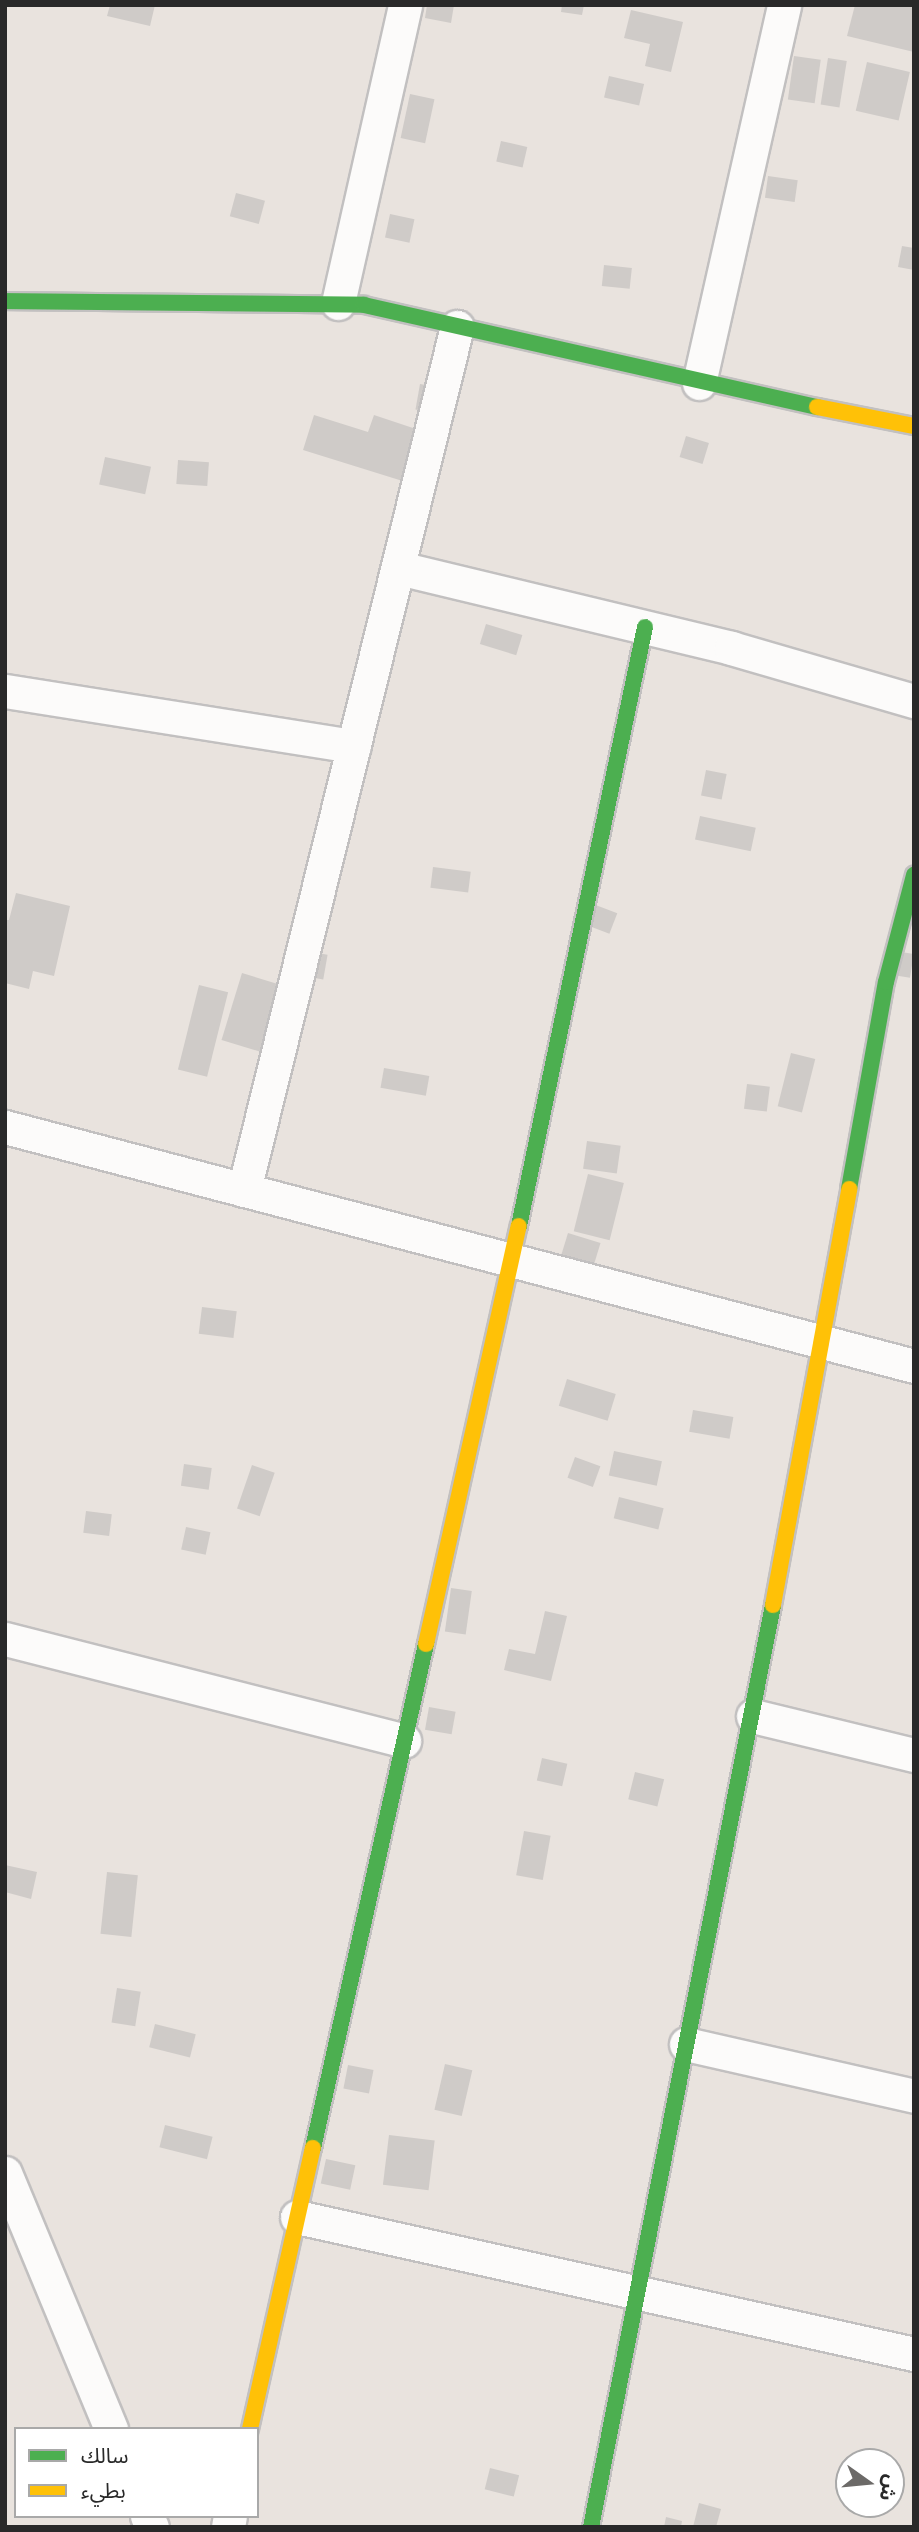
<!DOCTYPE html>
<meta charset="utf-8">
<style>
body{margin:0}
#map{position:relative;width:919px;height:2532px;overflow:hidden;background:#e9e3de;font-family:Inter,"Noto Sans Arabic",sans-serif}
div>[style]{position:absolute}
.building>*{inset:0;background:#cfcbc8;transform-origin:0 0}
.roads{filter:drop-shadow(2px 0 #c2c0c0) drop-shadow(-2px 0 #c2c0c0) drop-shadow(0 2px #c2c0c0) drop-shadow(0 -2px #c2c0c0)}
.street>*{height:33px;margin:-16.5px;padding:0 16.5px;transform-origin:16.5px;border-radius:16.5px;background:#fcfbfa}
.fast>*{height:16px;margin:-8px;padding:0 8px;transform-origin:8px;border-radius:8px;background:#4caf50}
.slow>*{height:16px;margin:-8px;padding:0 8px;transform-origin:8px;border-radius:8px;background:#ffc107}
span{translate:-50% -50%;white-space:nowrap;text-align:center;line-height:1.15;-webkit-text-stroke:5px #fff;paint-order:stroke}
.frame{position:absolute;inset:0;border:7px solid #292929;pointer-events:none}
.legend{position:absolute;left:14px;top:2427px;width:245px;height:91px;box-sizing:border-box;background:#fff;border:2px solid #a9a9a9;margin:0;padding:9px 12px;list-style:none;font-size:21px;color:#292929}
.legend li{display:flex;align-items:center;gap:14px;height:35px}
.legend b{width:35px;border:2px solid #a9a9a9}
.north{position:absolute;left:835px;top:2448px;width:70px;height:70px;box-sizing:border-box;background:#fff;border:2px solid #a9a9a9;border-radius:50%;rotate:105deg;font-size:19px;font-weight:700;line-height:28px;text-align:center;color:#292929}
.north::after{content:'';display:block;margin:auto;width:24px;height:32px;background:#6c6a68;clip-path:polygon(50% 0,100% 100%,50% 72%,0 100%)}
</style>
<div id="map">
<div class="building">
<i style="clip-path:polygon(110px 5px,155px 5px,150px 26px,107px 16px)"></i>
<i style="clip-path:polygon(427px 5px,454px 5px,451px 23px,425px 18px)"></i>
<i style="clip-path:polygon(562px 5px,584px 5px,582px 15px,561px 12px)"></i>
<i style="clip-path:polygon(855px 5px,914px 5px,914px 52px,847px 36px)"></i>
<i style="clip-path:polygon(631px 10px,683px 22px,671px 72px,645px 66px,650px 44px,624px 38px)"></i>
<i style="left:794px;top:56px;width:27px;height:44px;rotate:8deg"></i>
<i style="left:828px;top:58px;width:19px;height:47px;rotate:9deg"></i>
<i style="left:867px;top:62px;width:44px;height:50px;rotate:13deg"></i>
<i style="left:609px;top:76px;width:36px;height:22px;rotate:13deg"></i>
<i style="left:410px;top:94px;width:25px;height:45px;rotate:12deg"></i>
<i style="left:501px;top:141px;width:27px;height:21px;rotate:13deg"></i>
<i style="left:768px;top:176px;width:30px;height:22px;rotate:8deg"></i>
<i style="left:236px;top:193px;width:30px;height:24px;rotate:15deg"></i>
<i style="left:390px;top:214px;width:25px;height:24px;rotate:12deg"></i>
<i style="clip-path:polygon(902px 246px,914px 248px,914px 270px,898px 267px)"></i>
<i style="left:604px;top:265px;width:28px;height:21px;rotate:6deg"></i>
<i style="left:420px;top:384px;width:23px;height:26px;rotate:10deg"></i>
<i style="clip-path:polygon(314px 415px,368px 432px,374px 415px,425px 432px,409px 483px,303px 450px)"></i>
<i style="left:686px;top:436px;width:24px;height:22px;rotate:17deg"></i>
<i style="left:105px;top:457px;width:47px;height:28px;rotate:12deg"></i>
<i style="left:178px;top:460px;width:31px;height:24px;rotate:4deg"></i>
<i style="left:486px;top:624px;width:38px;height:21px;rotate:17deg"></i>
<i style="left:706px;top:770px;width:21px;height:26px;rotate:11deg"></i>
<i style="left:700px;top:816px;width:57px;height:24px;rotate:12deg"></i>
<i style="left:433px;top:867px;width:38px;height:21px;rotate:7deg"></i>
<i style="clip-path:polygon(16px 893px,70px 906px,54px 976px,33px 971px,29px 989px,5px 983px,5px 920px,9px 920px)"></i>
<i style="left:593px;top:904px;width:26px;height:22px;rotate:21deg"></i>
<i style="left:300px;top:950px;width:28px;height:25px;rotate:10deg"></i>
<i style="left:895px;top:951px;width:19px;height:24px;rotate:9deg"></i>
<i style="left:242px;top:973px;width:62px;height:70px;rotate:17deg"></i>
<i style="left:199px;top:985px;width:30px;height:87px;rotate:14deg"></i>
<i style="left:791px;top:1053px;width:25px;height:55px;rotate:14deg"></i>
<i style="left:384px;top:1068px;width:46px;height:20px;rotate:10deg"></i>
<i style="left:747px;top:1084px;width:23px;height:25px;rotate:7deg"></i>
<i style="left:587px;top:1141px;width:34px;height:28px;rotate:8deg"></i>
<i style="left:588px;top:1174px;width:37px;height:59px;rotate:14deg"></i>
<i style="left:568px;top:1233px;width:34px;height:23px;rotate:17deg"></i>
<i style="left:202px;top:1307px;width:35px;height:27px;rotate:7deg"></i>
<i style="left:567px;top:1379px;width:51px;height:28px;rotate:17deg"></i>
<i style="left:693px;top:1410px;width:41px;height:22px;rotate:10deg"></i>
<i style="left:614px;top:1451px;width:49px;height:25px;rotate:12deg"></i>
<i style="left:575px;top:1457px;width:27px;height:22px;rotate:20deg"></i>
<i style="left:184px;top:1464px;width:28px;height:22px;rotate:8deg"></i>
<i style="left:252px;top:1465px;width:24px;height:46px;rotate:19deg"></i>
<i style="left:619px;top:1497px;width:46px;height:22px;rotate:14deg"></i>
<i style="left:86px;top:1511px;width:26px;height:22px;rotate:7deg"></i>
<i style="left:186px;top:1527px;width:25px;height:23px;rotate:12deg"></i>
<i style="left:451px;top:1588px;width:21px;height:44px;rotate:8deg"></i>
<i style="clip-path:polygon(545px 1611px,567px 1616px,551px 1681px,504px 1670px,509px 1649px,535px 1654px)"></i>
<i style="left:429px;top:1707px;width:27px;height:23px;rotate:10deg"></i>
<i style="left:542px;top:1758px;width:26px;height:23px;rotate:13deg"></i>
<i style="left:635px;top:1772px;width:30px;height:28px;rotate:14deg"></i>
<i style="left:524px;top:1831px;width:27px;height:45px;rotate:10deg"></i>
<i style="clip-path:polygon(5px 1865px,37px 1872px,31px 1899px,5px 1892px)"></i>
<i style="left:107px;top:1872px;width:31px;height:62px;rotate:6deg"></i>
<i style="left:117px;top:1988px;width:24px;height:35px;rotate:9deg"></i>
<i style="left:155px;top:2024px;width:42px;height:24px;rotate:14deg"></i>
<i style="left:445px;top:2064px;width:28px;height:47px;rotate:13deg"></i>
<i style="left:348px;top:2065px;width:26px;height:24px;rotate:11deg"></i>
<i style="left:165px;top:2125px;width:49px;height:23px;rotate:14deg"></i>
<i style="left:389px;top:2135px;width:46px;height:50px;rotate:7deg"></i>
<i style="left:326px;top:2159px;width:30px;height:25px;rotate:12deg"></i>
<i style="left:490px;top:2468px;width:30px;height:22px;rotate:14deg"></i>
<i style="clip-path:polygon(699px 2503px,721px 2509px,716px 2527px,693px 2527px)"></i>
<i style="clip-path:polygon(666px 2517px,682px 2521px,681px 2527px,664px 2527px)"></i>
</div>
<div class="roads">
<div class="street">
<i style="left:338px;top:303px;width:305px;rotate:-77.3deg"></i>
<i style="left:699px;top:383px;width:387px;rotate:-77.3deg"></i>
<i style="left:399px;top:568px;width:342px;rotate:13.5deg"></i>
<i style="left:731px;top:648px;width:191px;rotate:16.2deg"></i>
<i style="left:5px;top:691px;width:353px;rotate:9deg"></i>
<i style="left:5px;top:1127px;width:940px;rotate:14.73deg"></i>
<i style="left:244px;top:1190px;width:889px;rotate:-76.14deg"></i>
<i style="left:5px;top:1639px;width:412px;rotate:14.3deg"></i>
<i style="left:753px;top:1716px;width:166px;rotate:13.6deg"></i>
<i style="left:686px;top:2044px;width:234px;rotate:12.8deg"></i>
<i style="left:5px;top:2173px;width:277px;rotate:67.5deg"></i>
<i style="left:297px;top:2217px;width:632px;rotate:12.52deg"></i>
<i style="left:147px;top:2516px;width:12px;rotate:66deg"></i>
<i style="left:228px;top:2527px;width:11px;rotate:-80deg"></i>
</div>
<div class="fast">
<i style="left:5px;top:301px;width:359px;rotate:0.6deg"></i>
<i style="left:364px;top:305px;width:464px;rotate:12.7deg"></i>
<i style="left:849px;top:1189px;width:210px;rotate:-79.9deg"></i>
<i style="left:886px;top:982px;width:111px;rotate:-75.3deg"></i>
<i style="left:519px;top:1226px;width:612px;rotate:-78.12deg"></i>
<i style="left:313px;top:2148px;width:517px;rotate:-77.36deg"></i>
<i style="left:591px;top:2527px;width:940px;rotate:-78.83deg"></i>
</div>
<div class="slow">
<i style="left:817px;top:407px;width:99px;rotate:11.1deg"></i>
<i style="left:773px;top:1605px;width:423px;rotate:-79.6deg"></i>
<i style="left:426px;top:1644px;width:428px;rotate:-77.5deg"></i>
<i style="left:250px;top:2429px;width:288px;rotate:-77.4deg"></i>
</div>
</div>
<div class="frame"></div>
<ul class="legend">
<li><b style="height:9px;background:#4caf50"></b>سالك</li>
<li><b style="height:9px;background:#ffc107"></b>بطيء</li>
</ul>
<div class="north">ش</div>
</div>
